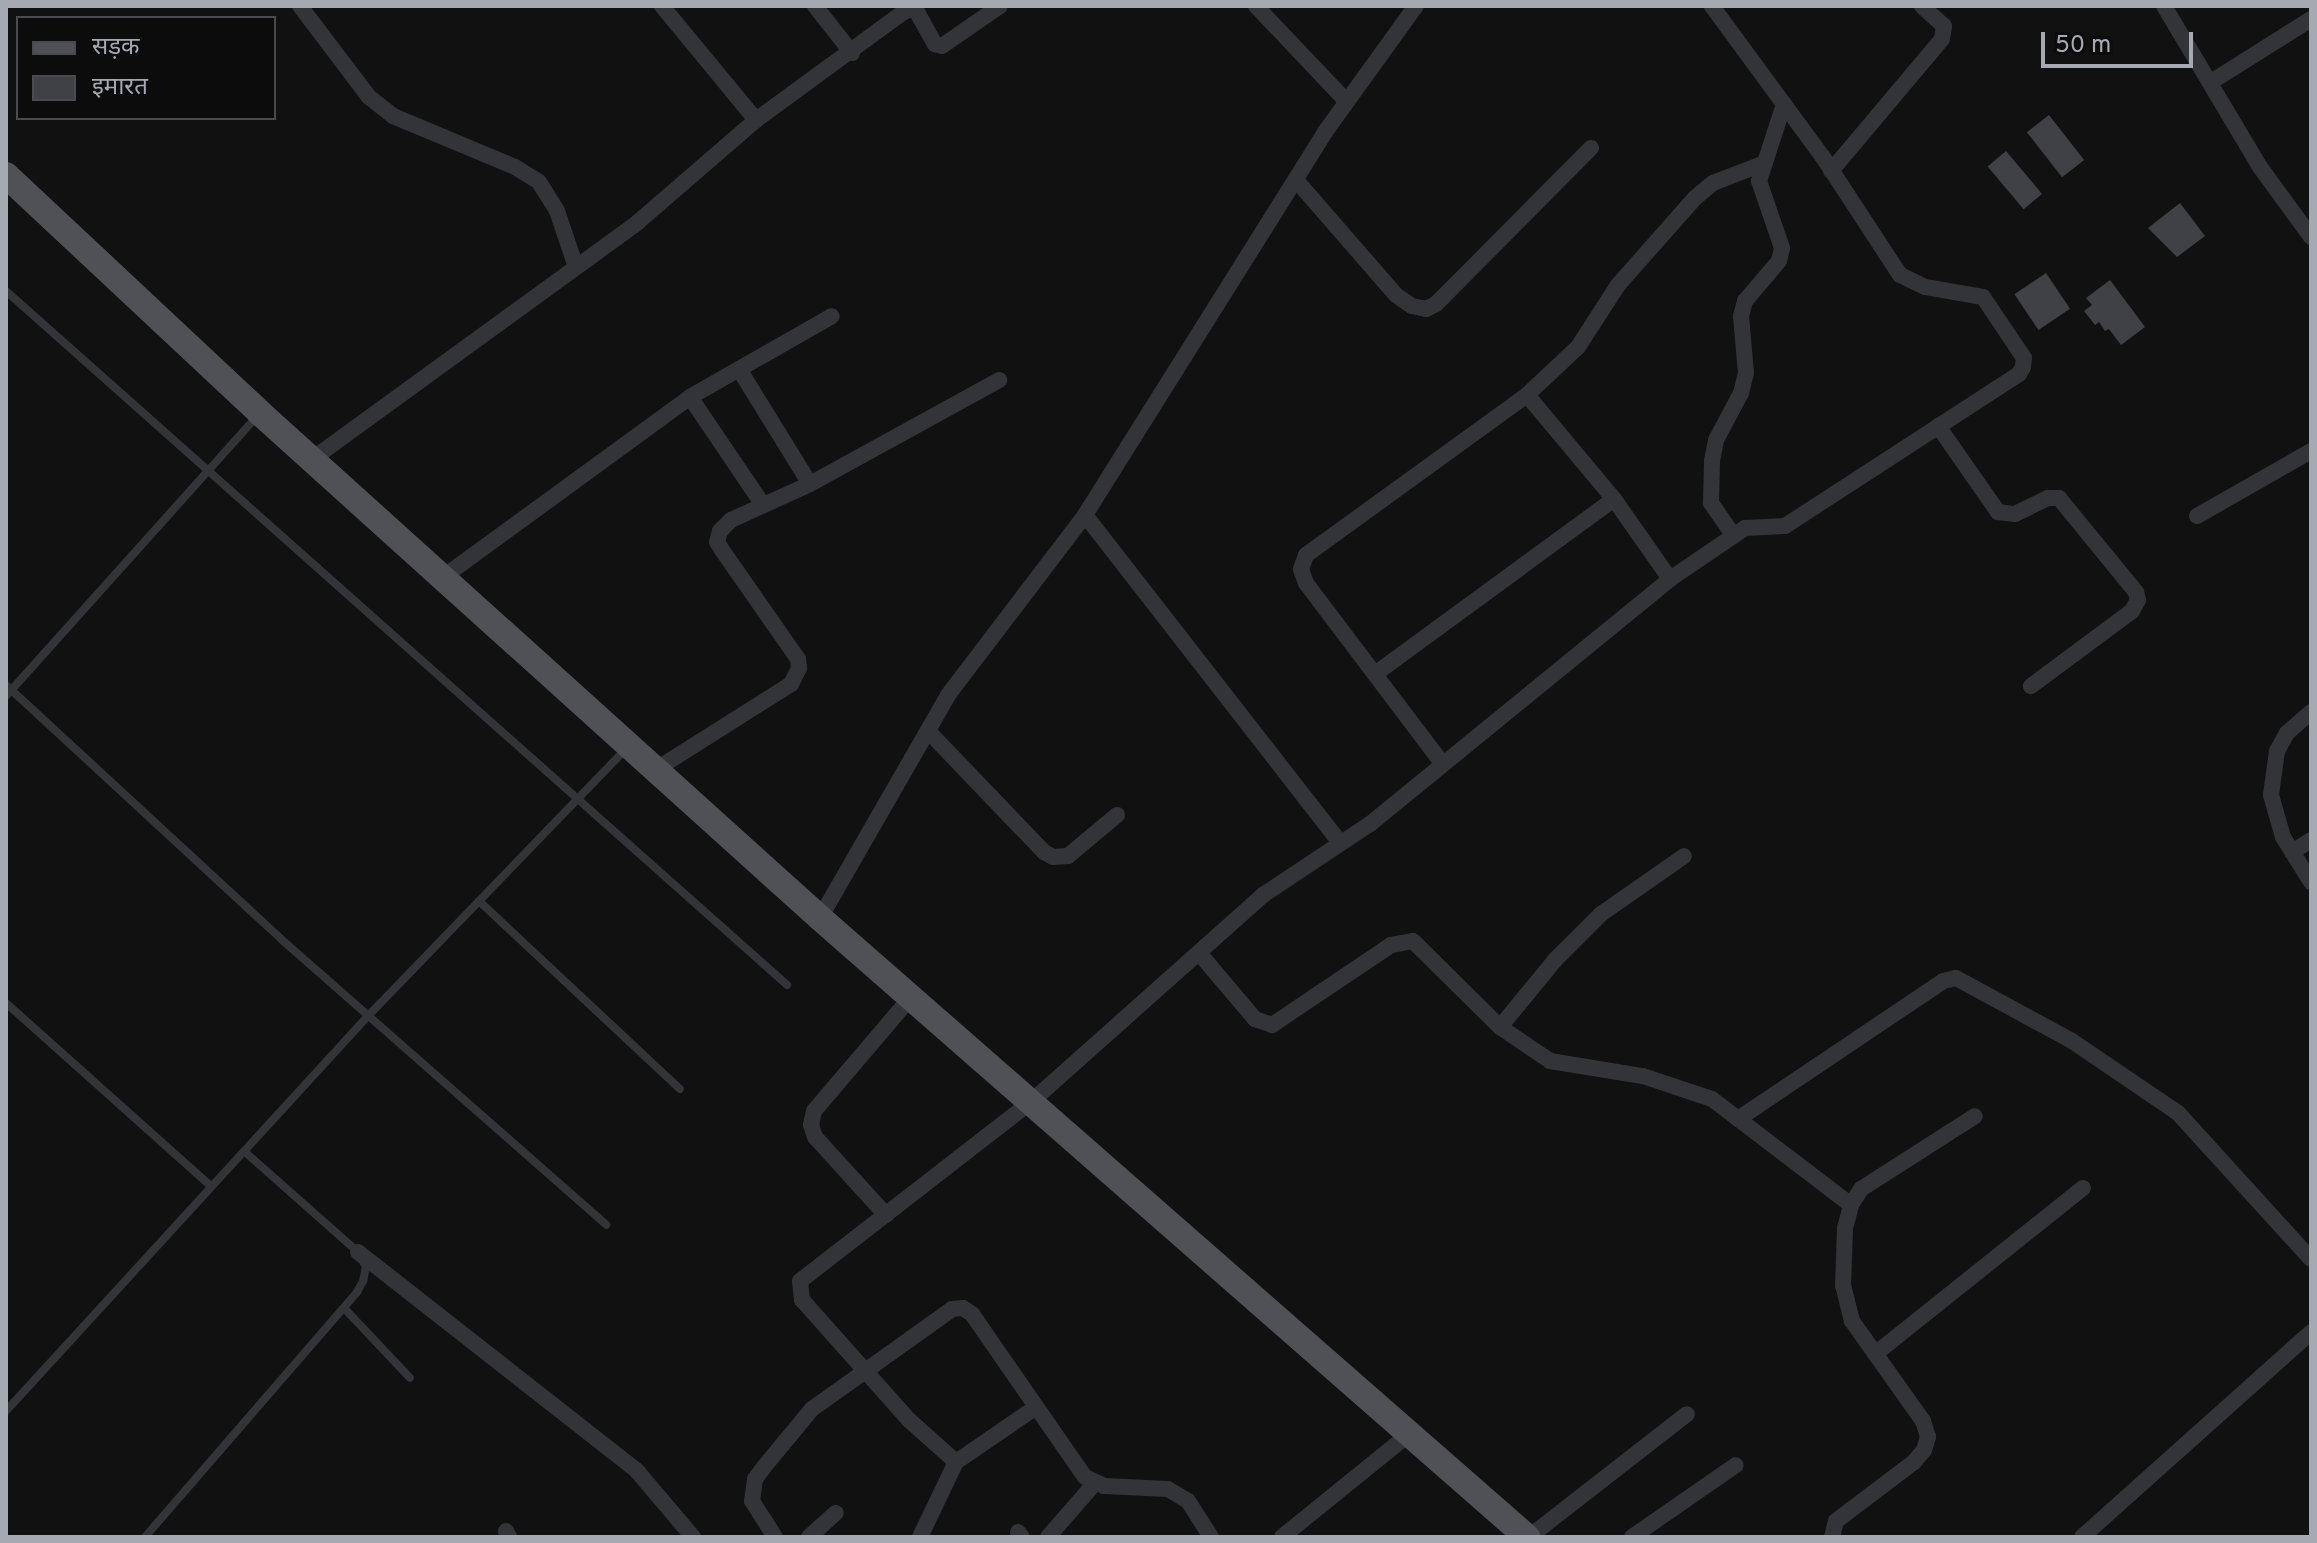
<!DOCTYPE html>
<meta charset="utf-8">
<style>
body{margin:0}
#map{position:relative;width:2317px;height:1543px;overflow:hidden;background:#111112;font-family:Overpass,"Noto Sans Devanagari",sans-serif}
div>[style]{position:absolute}
.building>*{inset:0;background:#404145;transform-origin:0 0}
.service>*{height:8px;margin:-4px;padding:0 4px;transform-origin:4px;border-radius:4px;background:#333437}
.minor>*{height:16px;margin:-8px;padding:0 8px;transform-origin:8px;border-radius:8px;background:#333437}
.primary>*{height:26px;margin:-13px;padding:0 13px;transform-origin:13px;border-radius:13px;background:#4f5156}
span{translate:-50% -50%;white-space:nowrap;text-align:center;line-height:1.15;-webkit-text-stroke:6px #0c0c0d;paint-order:stroke}
.frame{position:absolute;inset:0;border:8px solid #a4a9b2;pointer-events:none}
.legend{position:absolute;left:16px;top:16px;width:260px;height:104px;box-sizing:border-box;background:#0c0c0d;border:2px solid #494b4f;margin:0;padding:10px 14px;list-style:none;font-size:24px;color:#a4a9b2}
.legend li{display:flex;align-items:center;gap:16px;height:40px}
.legend b{width:40px;border:2px solid #494b4f}
.scale{position:absolute;left:2041px;top:32px;width:152px;height:36px;box-sizing:border-box;border:4px solid #a4a9b2;border-top:0;padding-left:10px;font-size:24px;line-height:28px;white-space:nowrap;color:#a4a9b2;-webkit-text-stroke:6px #0c0c0d;paint-order:stroke}
</style>
<div id="map">
<div class="building">
<i style="left:2049px;top:115px;width:57px;height:28px;rotate:52deg"></i>
<i style="left:2006px;top:151px;width:56px;height:24px;rotate:50deg"></i>
<i style="clip-path:polygon(2180px 203px,2205px 236px,2177px 257px,2148px 228px)"></i>
<i style="left:2046px;top:273px;width:43px;height:38px;rotate:56deg"></i>
<i style="clip-path:polygon(2110px 280px,2145px 327px,2121px 345px,2109px 329px,2105px 331px,2099px 322px,2095px 325px,2084px 311px,2092px 305px,2086px 298px)"></i>
</div>
<div class="service">
<i style="left:6px;top:291px;width:1045px;rotate:41.62deg"></i>
<i style="left:6px;top:685px;width:374px;rotate:42.7deg"></i>
<i style="left:281px;top:939px;width:433px;rotate:41.3deg"></i>
<i style="left:6px;top:696px;width:376px;rotate:-48.1deg"></i>
<i style="left:479px;top:901px;width:275px;rotate:43.1deg"></i>
<i style="left:6px;top:1003px;width:275px;rotate:41.8deg"></i>
<i style="left:344px;top:1308px;width:96px;rotate:46.7deg"></i>
<i style="left:6px;top:1411px;width:536px;rotate:-47.5deg"></i>
<i style="left:368px;top:1016px;width:371px;rotate:-46deg"></i>
<i style="left:145px;top:1537px;width:324px;rotate:-49.1deg"></i>
<i style="left:357px;top:1292px;width:13px;rotate:-61deg"></i>
<i style="left:363px;top:1281px;width:14px;rotate:-78deg"></i>
<i style="left:366px;top:1267px;width:17px;rotate:-118deg"></i>
<i style="left:358px;top:1252px;width:152px;rotate:-138.5deg"></i>
</div>
<div class="minor">
<i style="left:300px;top:6px;width:114px;rotate:52.8deg"></i>
<i style="left:369px;top:97px;width:31px;rotate:38deg"></i>
<i style="left:393px;top:116px;width:132px;rotate:22.7deg"></i>
<i style="left:515px;top:167px;width:28px;rotate:32deg"></i>
<i style="left:539px;top:182px;width:34px;rotate:58deg"></i>
<i style="left:557px;top:211px;width:59px;rotate:71.3deg"></i>
<i style="left:662px;top:6px;width:148px;rotate:50.5deg"></i>
<i style="left:815px;top:6px;width:60px;rotate:51.8deg"></i>
<i style="left:1256px;top:6px;width:132px;rotate:46.5deg"></i>
<i style="left:2164px;top:6px;width:187px;rotate:59.2deg"></i>
<i style="left:2260px;top:167px;width:87px;rotate:53.9deg"></i>
<i style="left:2211px;top:82px;width:118px;rotate:-32.2deg"></i>
<i style="left:1831px;top:171px;width:172px;rotate:-49.9deg"></i>
<i style="left:1942px;top:39px;width:13px;rotate:-81deg"></i>
<i style="left:1944px;top:26px;width:30px;rotate:-138deg"></i>
<i style="left:1296px;top:180px;width:152px;rotate:49deg"></i>
<i style="left:1396px;top:295px;width:19px;rotate:35deg"></i>
<i style="left:1412px;top:306px;width:14px;rotate:12deg"></i>
<i style="left:1426px;top:309px;width:11px;rotate:-27deg"></i>
<i style="left:1436px;top:304px;width:220px;rotate:-45.2deg"></i>
<i style="left:739px;top:369px;width:135px;rotate:58.3deg"></i>
<i style="left:1527px;top:395px;width:136px;rotate:50.1deg"></i>
<i style="left:1614px;top:499px;width:98px;rotate:55deg"></i>
<i style="left:690px;top:397px;width:130px;rotate:55.9deg"></i>
<i style="left:1938px;top:426px;width:105px;rotate:55.1deg"></i>
<i style="left:1998px;top:512px;width:17px;rotate:7deg"></i>
<i style="left:2015px;top:514px;width:37px;rotate:-26deg"></i>
<i style="left:2048px;top:498px;width:11px"></i>
<i style="left:2059px;top:498px;width:122px;rotate:50.7deg"></i>
<i style="left:2136px;top:592px;width:8px;rotate:76deg"></i>
<i style="left:2138px;top:600px;width:13px;rotate:119deg"></i>
<i style="left:2132px;top:611px;width:126px;rotate:143.4deg"></i>
<i style="left:311px;top:460px;width:404px;rotate:-36deg"></i>
<i style="left:638px;top:222px;width:156px;rotate:-40.8deg"></i>
<i style="left:756px;top:120px;width:181px;rotate:-36.2deg"></i>
<i style="left:902px;top:13px;width:9px;rotate:-27deg"></i>
<i style="left:910px;top:9px;width:8px;rotate:23deg"></i>
<i style="left:917px;top:12px;width:37px;rotate:61deg"></i>
<i style="left:935px;top:44px;width:7px;rotate:16deg"></i>
<i style="left:942px;top:46px;width:70px;rotate:-34.6deg"></i>
<i style="left:1085px;top:515px;width:415px;rotate:52.1deg"></i>
<i style="left:2197px;top:516px;width:131px;rotate:-29.7deg"></i>
<i style="left:1734px;top:536px;width:40px;rotate:-124.9deg"></i>
<i style="left:1711px;top:503px;width:42px;rotate:-88.6deg"></i>
<i style="left:1712px;top:461px;width:21px;rotate:-79deg"></i>
<i style="left:1716px;top:440px;width:53px;rotate:-62deg"></i>
<i style="left:1741px;top:393px;width:21px;rotate:-76deg"></i>
<i style="left:1746px;top:373px;width:57px;rotate:-95deg"></i>
<i style="left:1741px;top:316px;width:16px;rotate:-75deg"></i>
<i style="left:1745px;top:301px;width:52px;rotate:-49.6deg"></i>
<i style="left:1779px;top:261px;width:13px;rotate:-77deg"></i>
<i style="left:1782px;top:248px;width:71px;rotate:-108.9deg"></i>
<i style="left:1759px;top:181px;width:81px;rotate:-72deg"></i>
<i style="left:442px;top:578px;width:307px;rotate:-36.1deg"></i>
<i style="left:690px;top:397px;width:163px;rotate:-29.7deg"></i>
<i style="left:1375px;top:674px;width:296px;rotate:-36.2deg"></i>
<i style="left:2311px;top:712px;width:32px;rotate:139deg"></i>
<i style="left:2287px;top:733px;width:21px;rotate:119deg"></i>
<i style="left:2277px;top:751px;width:44px;rotate:97.8deg"></i>
<i style="left:2271px;top:795px;width:44px;rotate:74.1deg"></i>
<i style="left:2283px;top:837px;width:53px;rotate:58.1deg"></i>
<i style="left:928px;top:731px;width:168px;rotate:46.2deg"></i>
<i style="left:1044px;top:852px;width:10px;rotate:29deg"></i>
<i style="left:1053px;top:857px;width:15px;rotate:-4deg"></i>
<i style="left:1068px;top:856px;width:64px;rotate:-39.9deg"></i>
<i style="left:1442px;top:763px;width:226px;rotate:-127.1deg"></i>
<i style="left:1306px;top:583px;width:15px;rotate:-110deg"></i>
<i style="left:1301px;top:569px;width:15px;rotate:-70deg"></i>
<i style="left:1306px;top:555px;width:273px;rotate:-35.9deg"></i>
<i style="left:1527px;top:395px;width:70px;rotate:-43.3deg"></i>
<i style="left:1578px;top:347px;width:74px;rotate:-57.2deg"></i>
<i style="left:1618px;top:285px;width:116px;rotate:-48.5deg"></i>
<i style="left:1695px;top:198px;width:23px;rotate:-40deg"></i>
<i style="left:1713px;top:183px;width:53px;rotate:-21.2deg"></i>
<i style="left:655px;top:770px;width:161px;rotate:-32.3deg"></i>
<i style="left:791px;top:684px;width:18px;rotate:-63deg"></i>
<i style="left:799px;top:668px;width:9px;rotate:-96deg"></i>
<i style="left:798px;top:659px;width:133px;rotate:-124.9deg"></i>
<i style="left:722px;top:550px;width:9px;rotate:-122deg"></i>
<i style="left:717px;top:542px;width:11px;rotate:-75deg"></i>
<i style="left:720px;top:531px;width:16px;rotate:-45deg"></i>
<i style="left:731px;top:520px;width:87px;rotate:-24.5deg"></i>
<i style="left:810px;top:484px;width:216px;rotate:-28.8deg"></i>
<i style="left:2292px;top:852px;width:22px;rotate:-32deg"></i>
<i style="left:820px;top:918px;width:257px;rotate:-60.1deg"></i>
<i style="left:948px;top:695px;width:226px;rotate:-52.7deg"></i>
<i style="left:1085px;top:515px;width:452px;rotate:-57.9deg"></i>
<i style="left:1325px;top:132px;width:155px;rotate:-54.2deg"></i>
<i style="left:1199px;top:953px;width:87px;rotate:49.7deg"></i>
<i style="left:1255px;top:1019px;width:18px;rotate:19deg"></i>
<i style="left:1272px;top:1025px;width:143px;rotate:-33.9deg"></i>
<i style="left:1391px;top:945px;width:22px;rotate:-10deg"></i>
<i style="left:1413px;top:941px;width:122px;rotate:44.7deg"></i>
<i style="left:1500px;top:1027px;width:60px;rotate:34.2deg"></i>
<i style="left:1550px;top:1061px;width:94px;rotate:9.2deg"></i>
<i style="left:1643px;top:1076px;width:73px;rotate:18.4deg"></i>
<i style="left:1712px;top:1099px;width:175px;rotate:37.3deg"></i>
<i style="left:1500px;top:1027px;width:87px;rotate:-50.6deg"></i>
<i style="left:1555px;top:960px;width:65px;rotate:-45deg"></i>
<i style="left:1601px;top:914px;width:101px;rotate:-34.9deg"></i>
<i style="left:1738px;top:1119px;width:247px;rotate:-33.9deg"></i>
<i style="left:1943px;top:981px;width:13px;rotate:-13deg"></i>
<i style="left:1956px;top:978px;width:132px;rotate:28.5deg"></i>
<i style="left:2072px;top:1041px;width:128px;rotate:34.2deg"></i>
<i style="left:2178px;top:1113px;width:197px;rotate:47.7deg"></i>
<i style="left:886px;top:1215px;width:105px;rotate:-132.3deg"></i>
<i style="left:815px;top:1137px;width:13px;rotate:-108deg"></i>
<i style="left:811px;top:1125px;width:14px;rotate:-78deg"></i>
<i style="left:814px;top:1111px;width:150px;rotate:-49.6deg"></i>
<i style="left:358px;top:1252px;width:355px;rotate:38.1deg"></i>
<i style="left:637px;top:1471px;width:87px;rotate:49.7deg"></i>
<i style="left:1875px;top:1354px;width:266px;rotate:-38.6deg"></i>
<i style="left:956px;top:1462px;width:63px;rotate:-138.2deg"></i>
<i style="left:909px;top:1420px;width:161px;rotate:-131.7deg"></i>
<i style="left:802px;top:1300px;width:19px;rotate:-96deg"></i>
<i style="left:800px;top:1281px;width:294px;rotate:-37.8deg"></i>
<i style="left:1032px;top:1101px;width:310px;rotate:-41.7deg"></i>
<i style="left:1263px;top:895px;width:128px;rotate:-33.6deg"></i>
<i style="left:1370px;top:824px;width:387px;rotate:-39.2deg"></i>
<i style="left:1670px;top:579px;width:91px;rotate:-34.2deg"></i>
<i style="left:1745px;top:528px;width:40px;rotate:-2.9deg"></i>
<i style="left:1785px;top:526px;width:279px;rotate:-33deg"></i>
<i style="left:2019px;top:374px;width:8px;rotate:-60deg"></i>
<i style="left:2023px;top:367px;width:9px;rotate:-84deg"></i>
<i style="left:2024px;top:358px;width:73px;rotate:-123.9deg"></i>
<i style="left:1983px;top:297px;width:59px;rotate:-170.2deg"></i>
<i style="left:1925px;top:287px;width:28px;rotate:-154deg"></i>
<i style="left:1900px;top:275px;width:142px;rotate:-123.2deg"></i>
<i style="left:1822px;top:156px;width:186px;rotate:-126.3deg"></i>
<i style="left:506px;top:1531px;width:7px;rotate:63deg"></i>
<i style="left:1018px;top:1532px;width:6px;rotate:51deg"></i>
<i style="left:775px;top:1537px;width:43px;rotate:-122.6deg"></i>
<i style="left:752px;top:1501px;width:22px;rotate:-82deg"></i>
<i style="left:755px;top:1479px;width:15px;rotate:-53deg"></i>
<i style="left:764px;top:1467px;width:75px;rotate:-50.4deg"></i>
<i style="left:812px;top:1409px;width:172px;rotate:-35.5deg"></i>
<i style="left:952px;top:1309px;width:11px;rotate:-5deg"></i>
<i style="left:963px;top:1308px;width:11px;rotate:34deg"></i>
<i style="left:972px;top:1314px;width:198px;rotate:55.3deg"></i>
<i style="left:1085px;top:1477px;width:21px;rotate:25deg"></i>
<i style="left:1104px;top:1486px;width:64px;rotate:2.7deg"></i>
<i style="left:1168px;top:1489px;width:23px;rotate:31deg"></i>
<i style="left:1188px;top:1501px;width:43px;rotate:57.4deg"></i>
<i style="left:809px;top:1537px;width:36px;rotate:-42deg"></i>
<i style="left:920px;top:1537px;width:83px;rotate:-64.4deg"></i>
<i style="left:956px;top:1462px;width:96px;rotate:-34.4deg"></i>
<i style="left:1048px;top:1537px;width:72px;rotate:-49deg"></i>
<i style="left:1282px;top:1537px;width:162px;rotate:-39deg"></i>
<i style="left:1529px;top:1537px;width:200px;rotate:-37.9deg"></i>
<i style="left:1632px;top:1537px;width:126px;rotate:-34.7deg"></i>
<i style="left:1832px;top:1537px;width:16px;rotate:-76deg"></i>
<i style="left:1836px;top:1521px;width:98px;rotate:-37.1deg"></i>
<i style="left:1914px;top:1462px;width:16px;rotate:-50deg"></i>
<i style="left:1924px;top:1450px;width:14px;rotate:-73deg"></i>
<i style="left:1928px;top:1437px;width:17px;rotate:-107deg"></i>
<i style="left:1923px;top:1421px;width:123px;rotate:-125.4deg"></i>
<i style="left:1852px;top:1321px;width:36px;rotate:-104deg"></i>
<i style="left:1843px;top:1286px;width:58px;rotate:-88deg"></i>
<i style="left:1845px;top:1228px;width:24px;rotate:-75deg"></i>
<i style="left:1851px;top:1205px;width:19px;rotate:-58deg"></i>
<i style="left:1861px;top:1189px;width:135px;rotate:-32.6deg"></i>
<i style="left:2082px;top:1537px;width:307px;rotate:-41.8deg"></i>
</div>
<div class="primary">
<i style="left:6px;top:175px;width:348px;rotate:43.1deg"></i>
<i style="left:260px;top:413px;width:754px;rotate:42.04deg"></i>
<i style="left:820px;top:918px;width:940px;rotate:41.2deg"></i>
</div>
<div class="frame"></div>
<ul class="legend">
<li><b style="height:10px;background:#4f5156"></b>सड़क</li>
<li><b style="height:22px;background:#404145"></b>इमारत</li>
</ul>
<div class="scale">50 m</div>
</div>
